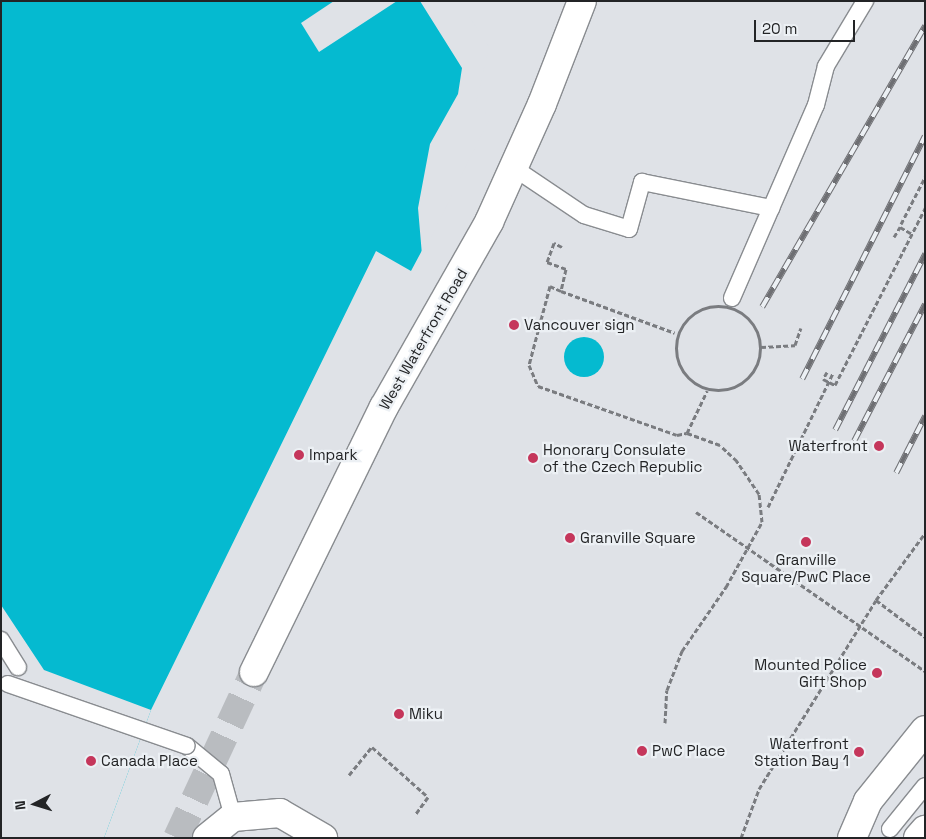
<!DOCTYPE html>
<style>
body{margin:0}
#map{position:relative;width:926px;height:839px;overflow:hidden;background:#dfe2e7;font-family:"Space Grotesk",sans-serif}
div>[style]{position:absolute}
.water>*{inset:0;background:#05bad0}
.round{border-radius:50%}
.pier>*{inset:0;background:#dfe2e7}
.street-tunnel>*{height:28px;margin-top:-14px;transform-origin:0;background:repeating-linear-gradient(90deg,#b9bcc0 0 28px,transparent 0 42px)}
.path>*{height:3px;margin-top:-1.5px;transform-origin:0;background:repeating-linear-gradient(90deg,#7a7c80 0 5px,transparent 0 7.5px)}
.path>.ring{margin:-1.5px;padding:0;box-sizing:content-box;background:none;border:3px solid #7a7c80;border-radius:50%}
.roads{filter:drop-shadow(1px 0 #898c90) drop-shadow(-1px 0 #898c90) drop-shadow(0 1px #898c90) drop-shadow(0 -1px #898c90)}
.lane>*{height:16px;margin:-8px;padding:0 8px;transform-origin:8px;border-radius:8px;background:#fff}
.street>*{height:28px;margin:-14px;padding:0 14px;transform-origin:14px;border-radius:14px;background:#fff}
.secondary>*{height:28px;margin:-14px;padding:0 14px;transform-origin:14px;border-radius:14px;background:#fff}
.rail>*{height:5.5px;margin-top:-2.75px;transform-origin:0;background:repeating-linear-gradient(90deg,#ecf0f4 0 11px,#6e6f73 0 22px);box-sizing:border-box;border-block:1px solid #6e6f73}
.bridges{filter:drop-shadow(1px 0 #898c90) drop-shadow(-1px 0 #898c90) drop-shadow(0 1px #898c90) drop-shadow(0 -1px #898c90)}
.lane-bridge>*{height:16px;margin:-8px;padding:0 8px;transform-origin:8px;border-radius:8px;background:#fff}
.dots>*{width:14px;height:14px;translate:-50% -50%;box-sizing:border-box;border:2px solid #ecf0f4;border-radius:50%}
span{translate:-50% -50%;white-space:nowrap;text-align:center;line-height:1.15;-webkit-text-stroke:4.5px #ecf0f4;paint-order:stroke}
.poi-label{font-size:15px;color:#232426}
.left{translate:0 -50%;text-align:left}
.right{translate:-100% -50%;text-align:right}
.street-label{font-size:15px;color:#232426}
.frame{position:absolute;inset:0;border:2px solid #232426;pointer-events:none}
.north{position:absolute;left:10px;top:779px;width:50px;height:50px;-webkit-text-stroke:4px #ecf0f4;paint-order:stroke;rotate:265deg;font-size:14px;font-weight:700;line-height:20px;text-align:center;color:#232426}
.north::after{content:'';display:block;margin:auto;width:18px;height:22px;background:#232426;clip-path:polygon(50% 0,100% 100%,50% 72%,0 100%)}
.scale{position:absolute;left:754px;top:20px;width:101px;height:22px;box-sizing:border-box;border:2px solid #232426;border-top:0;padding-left:6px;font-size:15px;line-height:18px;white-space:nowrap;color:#232426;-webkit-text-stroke:4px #ecf0f4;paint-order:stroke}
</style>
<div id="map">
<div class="water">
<i style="clip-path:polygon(1px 1px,456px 1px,487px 48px,443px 211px,411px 271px,376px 251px,151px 710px,104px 838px,1px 838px)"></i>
<i class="round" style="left:564px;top:337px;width:40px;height:40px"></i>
</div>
<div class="pier">
<i style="clip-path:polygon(334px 1px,397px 1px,319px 52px,301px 23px)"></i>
<i style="clip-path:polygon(420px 1px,459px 1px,489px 47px,475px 107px,491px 116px,422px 255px,418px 208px,430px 144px,458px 94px,462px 68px)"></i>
<i style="clip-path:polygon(1px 605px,44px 670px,151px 710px,104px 838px,1px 838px)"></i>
</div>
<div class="street-tunnel">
<i style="left:177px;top:838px;width:183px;rotate:-65.1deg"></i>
</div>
<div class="path">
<i style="left:901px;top:224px;width:53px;rotate:-62.9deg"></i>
<i style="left:894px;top:237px;width:12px;rotate:-59deg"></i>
<i style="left:900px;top:227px;width:14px;rotate:30deg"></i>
<i style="left:562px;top:247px;width:9px;rotate:-153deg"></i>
<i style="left:554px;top:243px;width:20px;rotate:110deg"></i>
<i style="left:547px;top:262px;width:20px;rotate:20deg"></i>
<i style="left:566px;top:269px;width:23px;rotate:103deg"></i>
<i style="left:561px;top:291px;width:121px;rotate:20.2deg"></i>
<i style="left:561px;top:291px;width:12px;rotate:-156deg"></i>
<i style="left:550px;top:286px;width:82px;rotate:104.9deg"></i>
<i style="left:529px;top:365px;width:23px;rotate:67deg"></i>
<i style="left:538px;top:386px;width:147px;rotate:19.4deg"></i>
<i style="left:677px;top:435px;width:10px;rotate:-11deg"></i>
<i style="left:687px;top:433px;width:47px;rotate:-64.5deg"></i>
<i class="ring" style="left:676px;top:306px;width:81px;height:81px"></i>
<i style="left:761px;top:347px;width:34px;rotate:-3deg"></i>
<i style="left:795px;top:345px;width:18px;rotate:-71deg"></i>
<i style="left:827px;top:372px;width:8px;rotate:120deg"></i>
<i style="left:823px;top:379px;width:13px;rotate:27deg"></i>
<i style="left:835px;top:385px;width:199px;rotate:-63deg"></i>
<i style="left:768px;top:507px;width:149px;rotate:-64.1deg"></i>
<i style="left:696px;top:512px;width:279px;rotate:34.8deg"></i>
<i style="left:876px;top:600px;width:61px;rotate:37.1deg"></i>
<i style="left:665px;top:723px;width:33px;rotate:-87deg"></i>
<i style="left:667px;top:690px;width:42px;rotate:-69deg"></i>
<i style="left:682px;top:651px;width:78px;rotate:-55.5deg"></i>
<i style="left:726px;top:587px;width:74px;rotate:-61deg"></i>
<i style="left:762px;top:522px;width:28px;rotate:-96deg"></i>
<i style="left:759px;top:494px;width:40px;rotate:-124deg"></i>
<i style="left:737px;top:461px;width:23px;rotate:-137deg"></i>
<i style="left:720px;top:445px;width:35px;rotate:-160deg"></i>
<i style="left:349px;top:775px;width:36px;rotate:-51deg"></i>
<i style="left:372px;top:747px;width:75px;rotate:41.8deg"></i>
<i style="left:428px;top:797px;width:22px;rotate:126deg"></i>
<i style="left:741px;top:838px;width:52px;rotate:-69.8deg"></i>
<i style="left:759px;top:789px;width:222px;rotate:-58.2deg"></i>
<i style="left:876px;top:600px;width:83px;rotate:-53.8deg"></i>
</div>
<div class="roads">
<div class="lane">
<i style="left:514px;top:168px;width:84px;rotate:33.9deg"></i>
<i style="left:584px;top:215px;width:47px;rotate:17.3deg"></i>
<i style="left:629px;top:229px;width:49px;rotate:-74.5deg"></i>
<i style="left:642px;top:182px;width:132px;rotate:11.4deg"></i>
<i style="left:732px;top:298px;width:210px;rotate:-66.5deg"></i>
<i style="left:816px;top:105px;width:40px;rotate:-75.6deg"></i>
<i style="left:826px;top:66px;width:76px;rotate:-59deg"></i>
<i style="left:1px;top:640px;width:32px;rotate:58deg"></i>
<i style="left:187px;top:746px;width:44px;rotate:39.5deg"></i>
<i style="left:221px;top:774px;width:45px;rotate:74.4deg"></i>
<i style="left:890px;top:829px;width:55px;rotate:-50.9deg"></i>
</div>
<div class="street">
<i style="left:254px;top:672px;width:295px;rotate:-63.9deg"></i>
<i style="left:384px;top:407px;width:213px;rotate:-60.4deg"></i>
<i style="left:489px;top:222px;width:129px;rotate:-65.8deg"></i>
<i style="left:542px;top:104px;width:110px;rotate:-68.8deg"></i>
</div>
<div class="secondary">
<i style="left:207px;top:838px;width:33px;rotate:-39deg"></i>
<i style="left:233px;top:817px;width:47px;rotate:-4.9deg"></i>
<i style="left:280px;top:813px;width:50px;rotate:30.2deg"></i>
<i style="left:852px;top:838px;width:40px;rotate:-66.6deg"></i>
<i style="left:868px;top:801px;width:91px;rotate:-51.2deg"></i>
<i style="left:918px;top:838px;width:11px;rotate:-49deg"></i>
</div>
</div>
<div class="rail">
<i style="left:762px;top:307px;width:325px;rotate:-59.9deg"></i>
<i style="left:802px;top:379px;width:272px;rotate:-63.2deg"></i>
<i style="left:835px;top:430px;width:198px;rotate:-62.9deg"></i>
<i style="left:854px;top:441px;width:154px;rotate:-62.6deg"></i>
<i style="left:896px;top:473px;width:64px;rotate:-63deg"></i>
</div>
<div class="bridges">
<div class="lane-bridge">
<i style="left:8px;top:684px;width:189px;rotate:19.1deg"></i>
</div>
</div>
<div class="dots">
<i style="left:514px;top:325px;background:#c5365b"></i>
<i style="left:879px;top:446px;background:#c5365b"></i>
<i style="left:299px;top:455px;background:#c5365b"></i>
<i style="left:533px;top:458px;background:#c5365b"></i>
<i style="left:570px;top:538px;background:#c5365b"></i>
<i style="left:806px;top:542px;background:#c5365b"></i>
<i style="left:877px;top:673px;background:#c5365b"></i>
<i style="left:399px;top:714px;background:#c5365b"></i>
<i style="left:642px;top:751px;background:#c5365b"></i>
<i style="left:859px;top:752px;background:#c5365b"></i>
<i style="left:91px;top:761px;background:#c5365b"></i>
</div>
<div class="poi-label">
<span class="left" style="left:524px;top:325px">Vancouver sign</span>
<span class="right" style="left:868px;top:446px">Waterfront</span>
<span class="left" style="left:543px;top:458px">Honorary Consulate<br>of the Czech Republic</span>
<span class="left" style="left:309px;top:455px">Impark</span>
<span class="left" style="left:580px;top:538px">Granville Square</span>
<span style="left:806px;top:568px">Granville<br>Square/PwC Place</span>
<span class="right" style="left:867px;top:673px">Mounted Police<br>Gift Shop</span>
<span class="left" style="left:409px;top:714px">Miku</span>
<span class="right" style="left:849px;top:752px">Waterfront<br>Station Bay 1</span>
<span class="left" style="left:652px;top:751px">PwC Place</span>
<span class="left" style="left:101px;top:761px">Canada Place</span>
</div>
<div class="street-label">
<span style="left:423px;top:339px;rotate:-60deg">West Waterfront Road</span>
</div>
<div class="frame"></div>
<div class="north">N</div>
<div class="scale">20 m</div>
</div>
